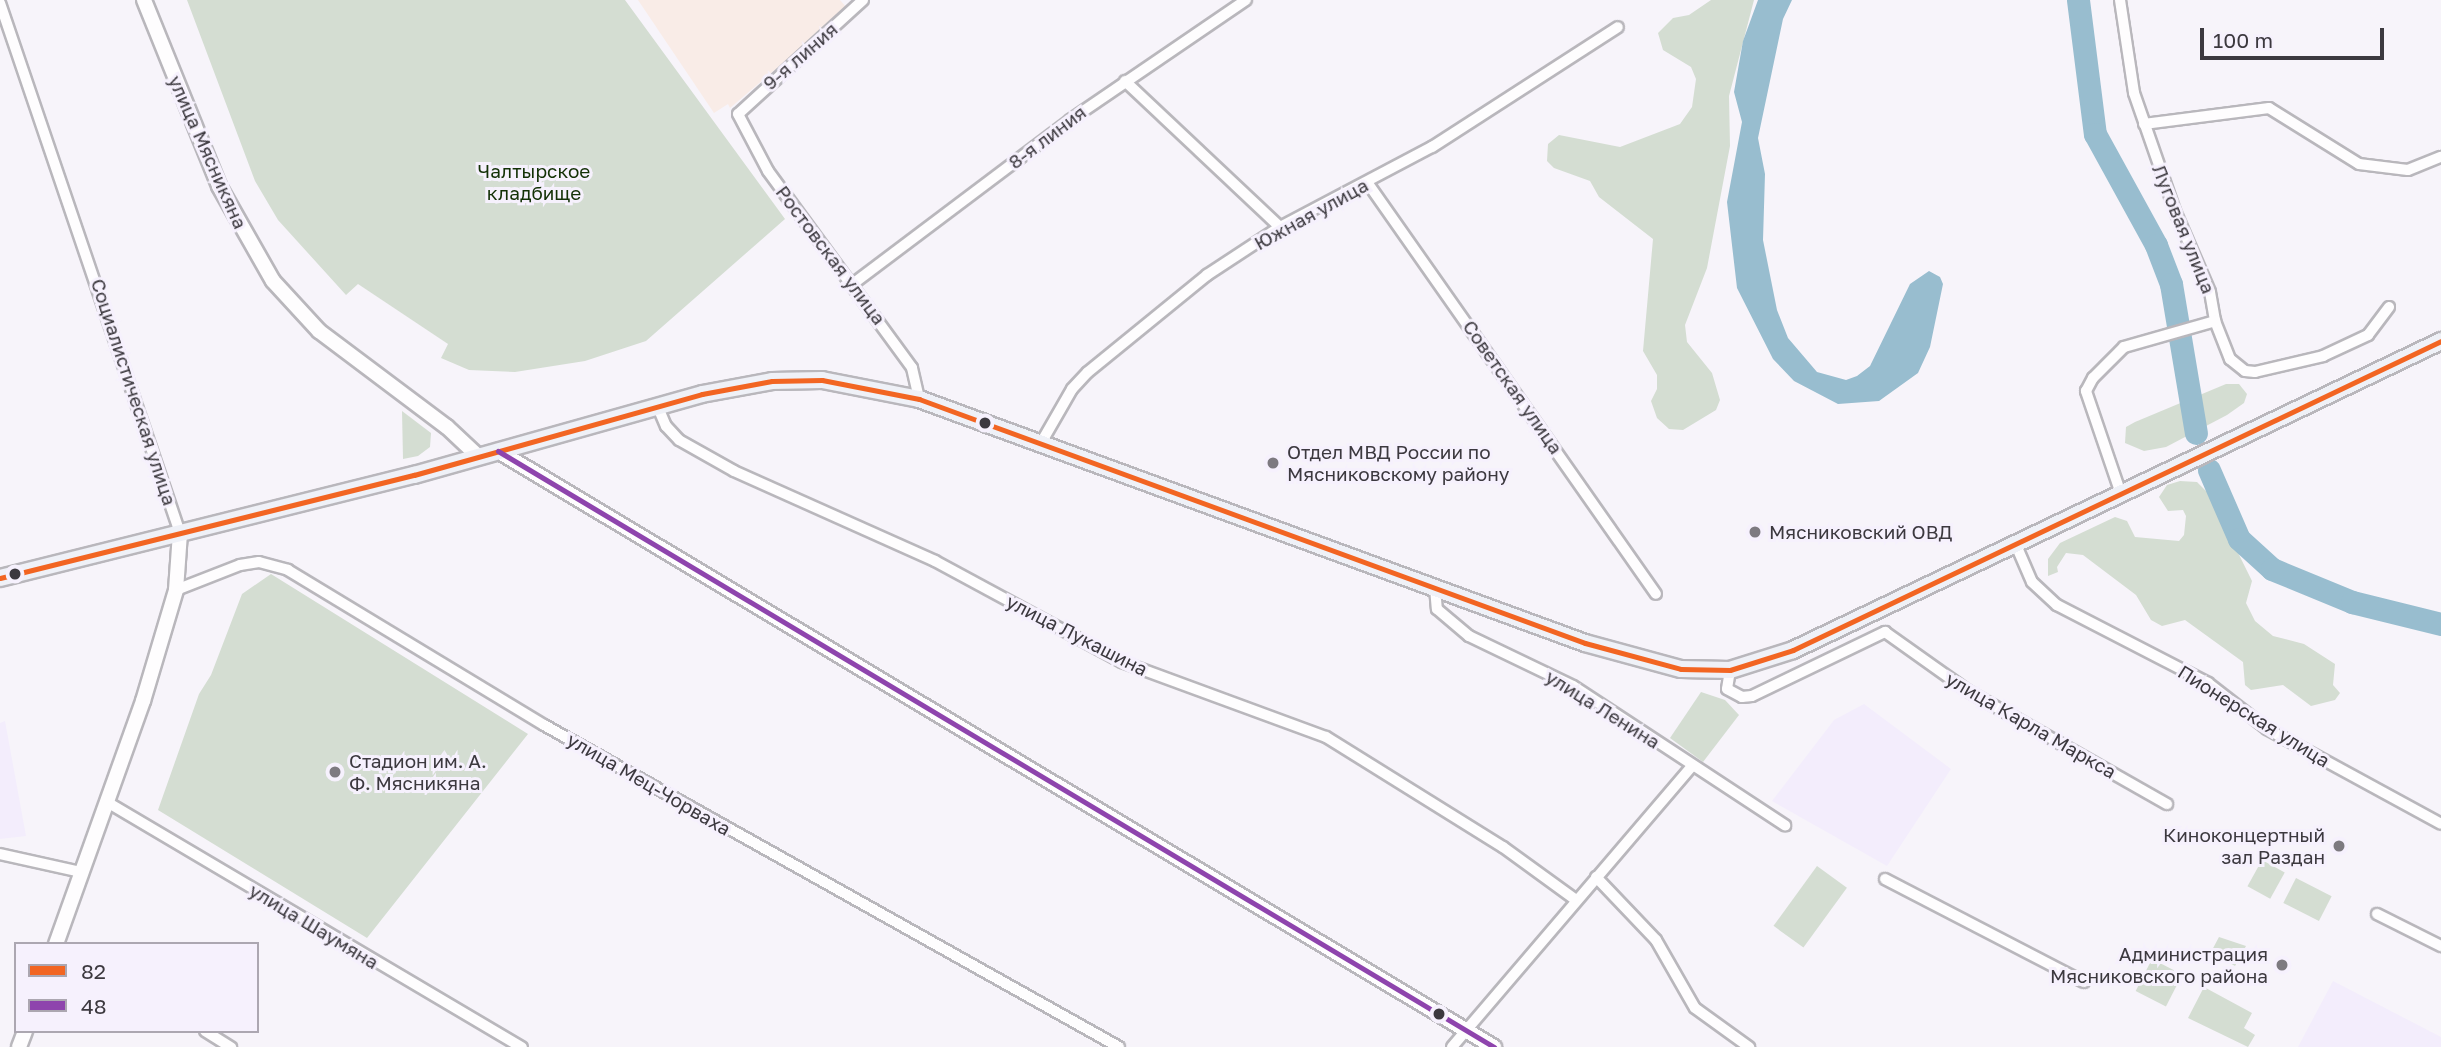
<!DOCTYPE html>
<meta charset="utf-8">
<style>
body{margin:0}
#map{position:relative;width:2441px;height:1047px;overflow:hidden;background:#f7f4fa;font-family:"Golos Text",sans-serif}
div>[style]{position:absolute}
.industrial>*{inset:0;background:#f9ece7}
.built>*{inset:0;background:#f3edfc}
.green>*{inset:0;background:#d4ddd2;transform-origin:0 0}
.water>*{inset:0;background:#98bdcf}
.river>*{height:23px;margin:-11.5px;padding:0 11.5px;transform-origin:11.5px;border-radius:11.5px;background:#98bdcf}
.roads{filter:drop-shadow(2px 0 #b9b7bc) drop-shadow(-2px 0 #b9b7bc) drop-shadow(0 2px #b9b7bc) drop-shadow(0 -2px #b9b7bc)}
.street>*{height:10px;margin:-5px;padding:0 5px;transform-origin:5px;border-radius:5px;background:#fefdfe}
.secondary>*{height:14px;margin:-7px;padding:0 7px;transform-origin:7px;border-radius:7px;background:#fefdfe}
.primary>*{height:16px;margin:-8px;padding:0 8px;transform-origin:8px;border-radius:8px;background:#eff1f7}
.bus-1>*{height:5px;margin:-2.5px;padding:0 2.5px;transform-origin:2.5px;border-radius:2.5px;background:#f26522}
.bus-2>*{height:5px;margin:-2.5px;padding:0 2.5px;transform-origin:2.5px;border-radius:2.5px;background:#8e44ad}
.dots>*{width:19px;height:19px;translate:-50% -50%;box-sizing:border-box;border:4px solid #f6f1fd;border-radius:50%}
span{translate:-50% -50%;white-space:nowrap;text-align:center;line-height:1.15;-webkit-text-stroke:6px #f6f1fd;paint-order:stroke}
.street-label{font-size:19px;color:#3c393f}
.park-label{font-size:19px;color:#133106}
.poi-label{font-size:19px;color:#3c393f}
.left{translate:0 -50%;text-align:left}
.right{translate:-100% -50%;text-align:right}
.legend{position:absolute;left:14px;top:942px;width:245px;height:91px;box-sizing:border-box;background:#f6f1fd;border:2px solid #aca7b1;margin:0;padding:9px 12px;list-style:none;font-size:21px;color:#3c393f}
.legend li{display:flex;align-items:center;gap:14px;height:35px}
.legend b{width:35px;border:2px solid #aca7b1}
.scale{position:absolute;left:2200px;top:28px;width:184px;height:32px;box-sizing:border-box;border:4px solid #3c393f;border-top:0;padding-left:9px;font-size:21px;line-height:24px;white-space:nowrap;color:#3c393f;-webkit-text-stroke:5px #f6f1fd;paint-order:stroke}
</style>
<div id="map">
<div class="industrial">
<i style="clip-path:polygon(638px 0,840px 0,847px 8px,730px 108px,728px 104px,714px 113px)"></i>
</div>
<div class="built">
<i style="clip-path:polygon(1864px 704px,1951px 769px,1887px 866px,1772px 801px,1834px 720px)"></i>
<i style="clip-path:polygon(5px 721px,26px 836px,0 839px,0 723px)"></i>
<i style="clip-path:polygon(2333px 981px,2441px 1037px,2441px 1047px,2298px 1047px)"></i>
</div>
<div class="green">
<i style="clip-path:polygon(187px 0,625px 0,785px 219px,646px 341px,585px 361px,515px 372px,469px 370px,441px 358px,448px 344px,358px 284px,346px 295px,278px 220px,255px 181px)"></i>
<i style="clip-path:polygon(1711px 0,1754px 0,1729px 96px,1730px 146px,1707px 268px,1685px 325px,1687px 342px,1712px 373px,1720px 400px,1716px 410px,1683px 430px,1669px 429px,1657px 418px,1651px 401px,1657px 389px,1657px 375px,1643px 351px,1653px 239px,1599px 197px,1590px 181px,1554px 168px,1547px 161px,1548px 144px,1559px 135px,1620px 147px,1680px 124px,1692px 107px,1696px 79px,1691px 67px,1663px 50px,1658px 33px,1673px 18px,1689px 15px)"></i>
<i style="clip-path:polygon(2226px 384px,2239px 384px,2247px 394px,2244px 403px,2227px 415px,2166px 447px,2144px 451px,2125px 443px,2126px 427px,2135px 422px)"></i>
<i style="clip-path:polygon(402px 411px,431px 433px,430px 447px,418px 456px,403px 459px)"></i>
<i style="clip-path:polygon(2180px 481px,2197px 482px,2209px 494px,2252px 581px,2246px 603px,2255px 621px,2273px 636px,2304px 644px,2335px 664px,2333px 685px,2340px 693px,2335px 700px,2311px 706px,2283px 685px,2251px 690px,2245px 685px,2243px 662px,2185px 620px,2162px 626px,2151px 620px,2136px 595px,2083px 555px,2066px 553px,2057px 567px,2058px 572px,2048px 576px,2048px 559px,2060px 543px,2115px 517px,2127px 521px,2135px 537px,2179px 541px,2184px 535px,2186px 516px,2183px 510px,2168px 511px,2159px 497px,2167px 485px)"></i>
<i style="clip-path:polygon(271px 574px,528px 734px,367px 938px,158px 810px,199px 694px,211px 675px,242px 594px)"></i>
<i style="clip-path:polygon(1701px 692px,1725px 700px,1739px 715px,1703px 762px,1670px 738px)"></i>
<i style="left:2262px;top:860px;width:26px;height:30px;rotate:29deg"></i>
<i style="left:1817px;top:866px;width:37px;height:74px;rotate:36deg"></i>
<i style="left:2296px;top:878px;width:40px;height:28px;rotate:27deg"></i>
<i style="clip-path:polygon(2219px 937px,2246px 946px,2235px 966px,2211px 952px)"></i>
<i style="left:2152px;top:959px;width:34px;height:36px;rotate:27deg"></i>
<i style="clip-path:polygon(2204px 987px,2252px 1013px,2244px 1028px,2255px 1035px,2248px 1047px,2188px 1018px)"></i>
</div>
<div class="water">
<i style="clip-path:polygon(1758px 0,1792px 0,1783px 19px,1758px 138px,1765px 174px,1763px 240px,1777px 310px,1788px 338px,1817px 372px,1846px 380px,1857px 376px,1870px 366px,1910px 284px,1929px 271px,1940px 277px,1943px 284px,1930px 347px,1918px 373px,1879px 401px,1838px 404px,1794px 381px,1773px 359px,1737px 288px,1727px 202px,1742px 122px,1734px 92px,1743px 41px)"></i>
</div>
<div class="river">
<i style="left:2078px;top:0;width:135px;rotate:82.8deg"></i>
<i style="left:2095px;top:134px;width:127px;rotate:61.2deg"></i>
<i style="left:2156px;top:245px;width:42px;rotate:69deg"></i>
<i style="left:2171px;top:284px;width:151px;rotate:80.5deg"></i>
<i style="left:2209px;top:470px;width:75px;rotate:66.5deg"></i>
<i style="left:2239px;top:539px;width:45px;rotate:42.3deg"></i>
<i style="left:2272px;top:569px;width:87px;rotate:22.4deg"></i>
<i style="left:2352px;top:602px;width:92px;rotate:13.9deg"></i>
</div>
<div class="roads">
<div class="street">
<i style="left:863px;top:0;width:169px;rotate:137.6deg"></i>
<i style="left:738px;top:114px;width:64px;rotate:62.2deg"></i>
<i style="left:768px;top:171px;width:244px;rotate:53.8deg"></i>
<i style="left:912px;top:368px;width:32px;rotate:77deg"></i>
<i style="left:2120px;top:0;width:94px;rotate:81.4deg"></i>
<i style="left:2134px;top:93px;width:125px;rotate:70.8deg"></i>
<i style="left:2175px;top:211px;width:88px;rotate:66.6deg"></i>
<i style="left:2210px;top:292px;width:29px;rotate:80deg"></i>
<i style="left:2215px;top:321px;width:41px;rotate:68.5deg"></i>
<i style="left:2230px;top:359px;width:19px;rotate:39deg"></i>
<i style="left:2245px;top:371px;width:10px;rotate:6deg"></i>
<i style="left:2255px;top:372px;width:70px;rotate:-13.2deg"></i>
<i style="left:2323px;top:356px;width:50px;rotate:-25deg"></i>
<i style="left:2368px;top:335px;width:35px;rotate:-53deg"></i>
<i style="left:0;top:3px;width:560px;rotate:71.24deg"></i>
<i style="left:1125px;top:81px;width:213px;rotate:43.3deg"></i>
<i style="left:2144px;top:124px;width:126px;rotate:-7.3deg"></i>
<i style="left:2269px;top:108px;width:106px;rotate:31.9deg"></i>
<i style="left:2359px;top:164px;width:49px;rotate:7deg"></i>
<i style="left:2408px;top:170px;width:35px;rotate:-22deg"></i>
<i style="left:1367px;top:182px;width:503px;rotate:54.95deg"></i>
<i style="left:854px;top:283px;width:271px;rotate:-37deg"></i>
<i style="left:1070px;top:120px;width:213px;rotate:-34.3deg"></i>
<i style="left:657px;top:405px;width:23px;rotate:67deg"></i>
<i style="left:666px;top:426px;width:19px;rotate:47deg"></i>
<i style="left:679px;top:440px;width:63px;rotate:29.4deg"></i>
<i style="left:734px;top:471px;width:220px;rotate:24.1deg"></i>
<i style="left:935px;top:561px;width:213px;rotate:28.4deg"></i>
<i style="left:1122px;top:662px;width:217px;rotate:20.2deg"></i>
<i style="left:1326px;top:737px;width:208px;rotate:31.9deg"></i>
<i style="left:1503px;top:847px;width:90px;rotate:36deg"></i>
<i style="left:1041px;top:443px;width:62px;rotate:-60.1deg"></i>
<i style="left:1072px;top:389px;width:23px;rotate:-47deg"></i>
<i style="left:1088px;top:372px;width:154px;rotate:-39.2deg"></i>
<i style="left:1207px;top:275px;width:87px;rotate:-33.3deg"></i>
<i style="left:1280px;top:227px;width:172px;rotate:-27.8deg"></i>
<i style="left:1432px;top:147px;width:221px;rotate:-32.8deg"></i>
<i style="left:2121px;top:494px;width:109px;rotate:-108.8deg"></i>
<i style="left:2086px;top:391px;width:15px;rotate:-62deg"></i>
<i style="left:2093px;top:378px;width:44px;rotate:-45deg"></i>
<i style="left:2124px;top:347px;width:95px;rotate:-15.9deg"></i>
<i style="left:2016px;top:545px;width:40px;rotate:66.6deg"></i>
<i style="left:2032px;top:582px;width:34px;rotate:43deg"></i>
<i style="left:2057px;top:605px;width:170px;rotate:27.3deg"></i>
<i style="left:2208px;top:683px;width:75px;rotate:37.9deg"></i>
<i style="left:2267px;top:729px;width:198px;rotate:28.6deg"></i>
<i style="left:1435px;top:588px;width:21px;rotate:85deg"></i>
<i style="left:1437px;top:609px;width:42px;rotate:40.2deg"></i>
<i style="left:1469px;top:636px;width:115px;rotate:25.7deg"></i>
<i style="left:1573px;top:686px;width:254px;rotate:33.3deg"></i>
<i style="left:176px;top:590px;width:69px;rotate:-21.3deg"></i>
<i style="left:240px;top:565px;width:19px;rotate:-9deg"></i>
<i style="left:259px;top:562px;width:30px;rotate:15deg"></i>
<i style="left:288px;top:570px;width:299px;rotate:31.2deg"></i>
<i style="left:544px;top:725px;width:659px;rotate:29.25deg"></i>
<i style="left:1730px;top:670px;width:19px;rotate:99deg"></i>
<i style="left:1727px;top:689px;width:17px;rotate:28deg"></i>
<i style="left:1742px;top:697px;width:10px;rotate:-6deg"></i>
<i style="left:1752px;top:696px;width:148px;rotate:-25.7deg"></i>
<i style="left:1885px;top:632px;width:102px;rotate:35.4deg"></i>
<i style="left:1968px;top:691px;width:229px;rotate:29.6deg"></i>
<i style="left:107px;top:802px;width:482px;rotate:30.6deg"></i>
<i style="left:0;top:854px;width:83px;rotate:12.5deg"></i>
<i style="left:1596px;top:877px;width:87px;rotate:46.4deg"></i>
<i style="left:1656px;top:940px;width:78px;rotate:60.2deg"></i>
<i style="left:1695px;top:1008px;width:67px;rotate:35.8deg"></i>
<i style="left:1885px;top:879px;width:224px;rotate:27.4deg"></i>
<i style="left:2377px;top:914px;width:72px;rotate:26.6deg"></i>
<i style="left:205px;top:1031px;width:31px;rotate:32deg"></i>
<i style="left:1452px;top:1047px;width:370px;rotate:-49.5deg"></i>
</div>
<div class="secondary">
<i style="left:144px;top:0;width:201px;rotate:68deg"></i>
<i style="left:219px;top:186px;width:109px;rotate:60.4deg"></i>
<i style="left:273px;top:281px;width:68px;rotate:47.4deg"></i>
<i style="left:319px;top:331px;width:160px;rotate:36.9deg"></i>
<i style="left:447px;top:427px;width:44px;rotate:43.2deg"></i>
<i style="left:498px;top:451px;width:1161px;rotate:30.9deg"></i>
<i style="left:56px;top:944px;width:258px;rotate:-70.3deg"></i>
<i style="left:143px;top:701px;width:116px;rotate:-73.4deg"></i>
<i style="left:176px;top:590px;width:57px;rotate:-86deg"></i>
<i style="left:19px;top:1047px;width:17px;rotate:-69deg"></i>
</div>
<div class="primary">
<i style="left:0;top:578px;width:427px;rotate:-14deg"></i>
<i style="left:414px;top:475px;width:299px;rotate:-15.7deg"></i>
<i style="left:702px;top:394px;width:71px;rotate:-10.5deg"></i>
<i style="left:772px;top:381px;width:50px;rotate:-1.1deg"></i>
<i style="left:822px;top:380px;width:99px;rotate:11.1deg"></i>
<i style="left:919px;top:399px;width:709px;rotate:20.12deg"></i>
<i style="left:1585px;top:643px;width:99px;rotate:15.2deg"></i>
<i style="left:1681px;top:669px;width:49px;rotate:1.2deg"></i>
<i style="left:1730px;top:670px;width:66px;rotate:-17.6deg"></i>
<i style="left:1793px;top:650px;width:718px;rotate:-25.49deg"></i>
</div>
</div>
<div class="bus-1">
<i style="left:0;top:578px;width:427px;rotate:-14deg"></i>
<i style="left:414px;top:475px;width:299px;rotate:-15.7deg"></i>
<i style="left:702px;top:394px;width:71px;rotate:-10.5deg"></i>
<i style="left:772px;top:381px;width:50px;rotate:-1.1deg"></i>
<i style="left:822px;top:380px;width:99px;rotate:11.1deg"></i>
<i style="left:919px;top:399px;width:709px;rotate:20.12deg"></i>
<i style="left:1585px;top:643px;width:99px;rotate:15.2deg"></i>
<i style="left:1681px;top:669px;width:49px;rotate:1.2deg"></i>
<i style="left:1730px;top:670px;width:66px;rotate:-17.6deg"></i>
<i style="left:1793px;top:650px;width:718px;rotate:-25.49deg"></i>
</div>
<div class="bus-2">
<i style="left:498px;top:451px;width:1161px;rotate:30.9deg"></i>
</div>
<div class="dots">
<i style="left:985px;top:423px;background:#3c393f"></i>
<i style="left:1273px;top:463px;background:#7d7a80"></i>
<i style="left:1755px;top:532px;background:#7d7a80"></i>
<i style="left:15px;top:574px;background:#3c393f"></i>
<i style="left:335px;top:772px;background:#7d7a80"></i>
<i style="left:2339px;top:846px;background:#7d7a80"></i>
<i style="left:2282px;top:965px;background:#7d7a80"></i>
<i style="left:1439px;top:1014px;background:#3c393f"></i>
</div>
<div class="street-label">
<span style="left:800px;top:56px;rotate:-41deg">9-я линия</span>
<span style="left:1047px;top:137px;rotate:-37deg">8-я линия</span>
<span style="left:208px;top:152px;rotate:66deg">улица Мясникяна</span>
<span style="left:1311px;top:214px;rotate:-29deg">Южная улица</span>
<span style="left:2184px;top:229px;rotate:68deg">Луговая улица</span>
<span style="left:831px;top:255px;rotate:53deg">Ростовская улица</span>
<span style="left:1513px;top:387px;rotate:55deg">Советская улица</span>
<span style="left:134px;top:392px;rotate:72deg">Социалистическая улица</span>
<span style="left:1077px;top:635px;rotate:27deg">улица Лукашина</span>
<span style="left:1603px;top:709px;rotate:32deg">улица Ленина</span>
<span style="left:2254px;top:716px;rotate:32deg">Пионерская улица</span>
<span style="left:2031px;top:725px;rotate:30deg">улица Карла Маркса</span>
<span style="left:649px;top:784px;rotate:30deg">улица Мец-Чорваха</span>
<span style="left:314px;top:926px;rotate:31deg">улица Шаумяна</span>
</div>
<div class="park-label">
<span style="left:534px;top:182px">Чалтырское<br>кладбище</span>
</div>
<div class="poi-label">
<span class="left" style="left:1287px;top:463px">Отдел МВД России по<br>Мясниковскому району</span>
<span class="left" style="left:1769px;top:532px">Мясниковский ОВД</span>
<span class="left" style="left:349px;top:772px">Стадион им. А.<br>Ф. Мясникяна</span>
<span class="right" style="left:2325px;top:846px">Киноконцертный<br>зал Раздан</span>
<span class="right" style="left:2268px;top:965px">Администрация<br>Мясниковского района</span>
</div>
<ul class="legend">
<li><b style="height:9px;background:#f26522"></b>82</li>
<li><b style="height:9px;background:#8e44ad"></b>48</li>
</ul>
<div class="scale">100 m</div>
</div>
